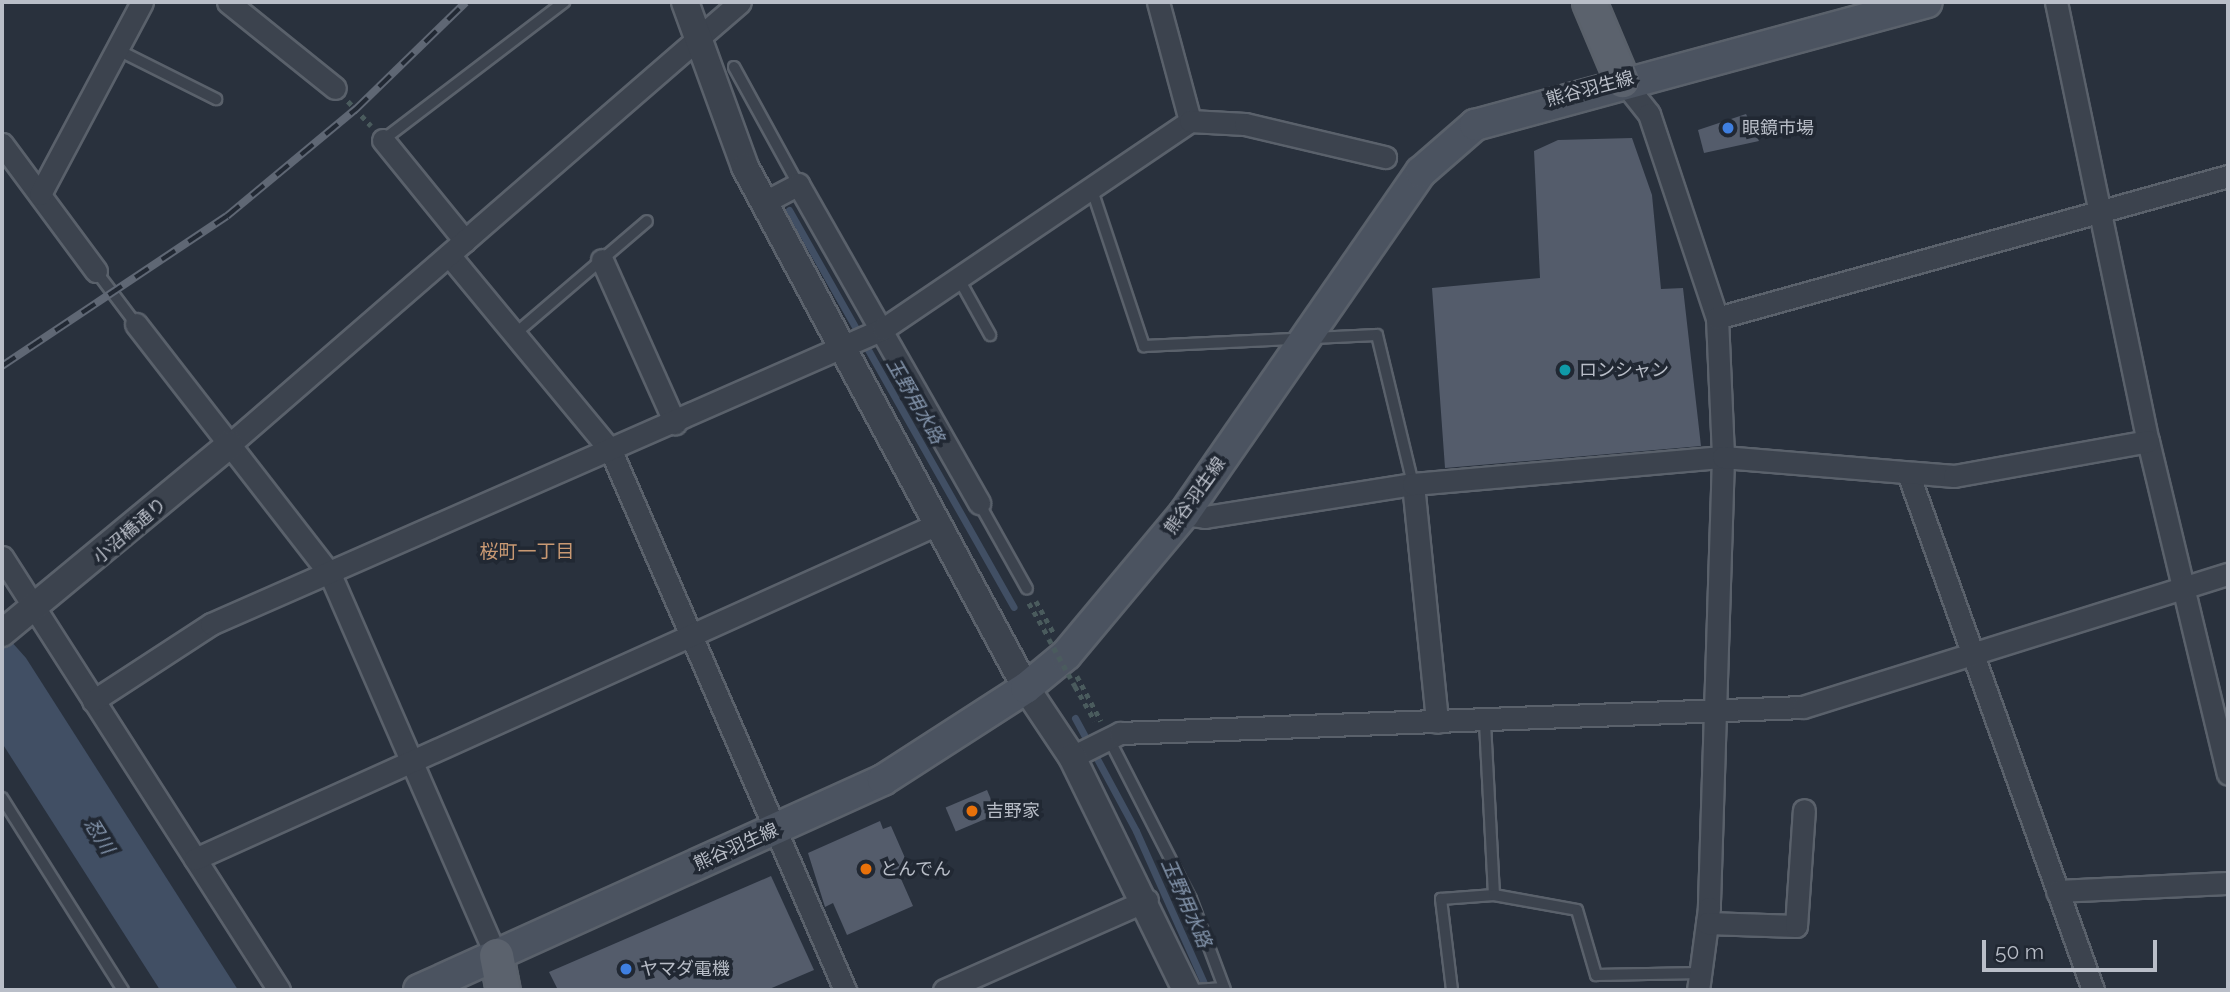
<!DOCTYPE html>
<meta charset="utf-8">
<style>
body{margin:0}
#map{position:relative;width:2230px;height:992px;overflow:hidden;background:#29313d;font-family:Raleway,"Noto Sans JP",sans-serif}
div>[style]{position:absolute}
.water>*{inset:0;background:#414f64}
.stream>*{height:7px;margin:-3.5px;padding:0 3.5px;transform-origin:3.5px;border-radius:3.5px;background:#414f64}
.building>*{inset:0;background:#545c6b;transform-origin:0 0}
.path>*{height:4.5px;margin-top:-2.25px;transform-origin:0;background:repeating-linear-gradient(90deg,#4a5b5d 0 5px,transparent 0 10px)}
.roads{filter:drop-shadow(2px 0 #5a616b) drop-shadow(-2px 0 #5a616b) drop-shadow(0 2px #5a616b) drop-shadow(0 -2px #5a616b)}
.service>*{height:10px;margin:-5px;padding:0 5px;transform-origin:5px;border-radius:5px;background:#3c434e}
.minor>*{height:21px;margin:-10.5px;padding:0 10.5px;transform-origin:10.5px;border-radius:10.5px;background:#3c434e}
.tertiary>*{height:26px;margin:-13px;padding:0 13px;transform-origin:13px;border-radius:13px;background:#3c434e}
.secondary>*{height:30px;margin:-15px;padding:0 15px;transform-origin:15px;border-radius:15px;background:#4b5360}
.primary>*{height:33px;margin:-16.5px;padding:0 16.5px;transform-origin:16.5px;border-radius:16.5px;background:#5b626d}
.rail>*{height:8px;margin-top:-4px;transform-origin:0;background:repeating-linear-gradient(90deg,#212833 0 16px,#5f6774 0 32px);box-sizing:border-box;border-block:2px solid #5f6774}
.path-bridge>*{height:4.5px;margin-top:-2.25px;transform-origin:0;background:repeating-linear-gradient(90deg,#4a5b5d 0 5px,transparent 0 10px)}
.dots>*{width:19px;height:19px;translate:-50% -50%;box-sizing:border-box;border:4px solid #212833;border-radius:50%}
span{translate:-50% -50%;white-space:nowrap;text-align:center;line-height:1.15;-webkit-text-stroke:7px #212833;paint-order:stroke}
.street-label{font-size:18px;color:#b9bec8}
.poi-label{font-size:18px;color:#b9bec8}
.left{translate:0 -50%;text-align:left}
.water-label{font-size:19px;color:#8495ac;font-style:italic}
.neighbourhood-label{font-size:19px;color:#c99973}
.frame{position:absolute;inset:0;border:4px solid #b9bec8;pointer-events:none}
.scale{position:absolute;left:1982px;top:940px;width:175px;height:32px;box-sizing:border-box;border:4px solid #b9bec8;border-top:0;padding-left:9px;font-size:21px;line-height:24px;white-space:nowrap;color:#b9bec8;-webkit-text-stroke:5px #212833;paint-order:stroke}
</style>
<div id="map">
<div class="water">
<i style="clip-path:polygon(2px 631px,26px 658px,238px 990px,160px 990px,2px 743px)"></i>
</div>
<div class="stream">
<i style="left:789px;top:210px;width:456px;rotate:60.5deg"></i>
<i style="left:1075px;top:718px;width:128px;rotate:61.6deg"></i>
<i style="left:1136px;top:831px;width:174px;rotate:65.9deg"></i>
</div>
<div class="building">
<i style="clip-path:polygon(1746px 114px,1759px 141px,1704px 153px,1698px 130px)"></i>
<i style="clip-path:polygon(1632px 138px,1652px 195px,1661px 289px,1683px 288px,1701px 446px,1445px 468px,1432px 288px,1540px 278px,1534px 151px,1558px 140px)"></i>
<i style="left:987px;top:790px;width:26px;height:45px;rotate:67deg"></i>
<i style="clip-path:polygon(880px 821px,883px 829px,891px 826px,909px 867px,898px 872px,913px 906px,847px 935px,833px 903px,825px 907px,808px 853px)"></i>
<i style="clip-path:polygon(771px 876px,814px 970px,767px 990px,558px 990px,549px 972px)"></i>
</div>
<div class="path">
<i style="left:348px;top:101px;width:34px;rotate:47deg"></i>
<i style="left:1036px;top:601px;width:38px;rotate:61deg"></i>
<i style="left:1029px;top:603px;width:40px;rotate:60.3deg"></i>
<i style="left:1077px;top:676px;width:51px;rotate:61.9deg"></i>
<i style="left:1075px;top:686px;width:40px;rotate:60.3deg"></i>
</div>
<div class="roads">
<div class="service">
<i style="left:118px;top:50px;width:110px;rotate:26.6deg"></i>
<i style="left:734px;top:67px;width:133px;rotate:61.3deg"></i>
<i style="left:383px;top:140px;width:228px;rotate:-37.3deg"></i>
<i style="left:1091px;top:187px;width:168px;rotate:71.6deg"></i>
<i style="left:1144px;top:346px;width:233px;rotate:-2.7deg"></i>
<i style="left:1377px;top:335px;width:153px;rotate:76.4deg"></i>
<i style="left:96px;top:271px;width:66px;rotate:53deg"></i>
<i style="left:960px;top:281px;width:62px;rotate:60.9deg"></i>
<i style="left:516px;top:333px;width:172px;rotate:-40.5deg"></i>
<i style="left:979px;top:503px;width:98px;rotate:60.8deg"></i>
<i style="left:1485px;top:723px;width:172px;rotate:87deg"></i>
<i style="left:1108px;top:737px;width:182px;rotate:62.9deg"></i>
<i style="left:1191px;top:899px;width:97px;rotate:69.5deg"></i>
<i style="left:2px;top:798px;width:227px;rotate:57.8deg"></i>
<i style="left:1195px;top:990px;width:29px;rotate:-4deg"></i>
<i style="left:1452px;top:990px;width:92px;rotate:-96.9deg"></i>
<i style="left:1441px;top:899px;width:53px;rotate:-4.3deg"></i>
<i style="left:1494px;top:895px;width:84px;rotate:10.2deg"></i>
<i style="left:1577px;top:910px;width:68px;rotate:73.7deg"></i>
<i style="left:1596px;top:975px;width:104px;rotate:-1.1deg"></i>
</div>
<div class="minor">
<i style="left:228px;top:2px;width:137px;rotate:38.8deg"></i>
<i style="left:1158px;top:2px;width:123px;rotate:74.9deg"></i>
<i style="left:2056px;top:2px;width:449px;rotate:78.2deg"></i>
<i style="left:2148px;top:441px;width:342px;rotate:76.5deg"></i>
<i style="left:1622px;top:80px;width:43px;rotate:51.5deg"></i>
<i style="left:1649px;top:114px;width:215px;rotate:71.6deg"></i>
<i style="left:1717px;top:318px;width:139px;rotate:87.5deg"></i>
<i style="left:1723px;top:457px;width:451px;rotate:91.8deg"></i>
<i style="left:1709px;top:908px;width:83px;rotate:97.6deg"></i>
<i style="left:383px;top:140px;width:130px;rotate:50.9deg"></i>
<i style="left:2px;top:144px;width:158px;rotate:53.5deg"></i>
<i style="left:40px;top:194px;width:217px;rotate:-62deg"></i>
<i style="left:763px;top:203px;width:40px;rotate:-28deg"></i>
<i style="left:798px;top:184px;width:367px;rotate:60.4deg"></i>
<i style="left:449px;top:255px;width:254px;rotate:50.4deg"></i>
<i style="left:611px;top:451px;width:588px;rotate:66.53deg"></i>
<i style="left:602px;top:260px;width:179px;rotate:65.9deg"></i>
<i style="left:1717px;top:318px;width:530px;rotate:-15.53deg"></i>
<i style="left:136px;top:324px;width:316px;rotate:52.2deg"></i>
<i style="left:330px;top:574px;width:416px;rotate:66.5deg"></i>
<i style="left:229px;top:445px;width:676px;rotate:-40.92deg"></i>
<i style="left:1909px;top:476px;width:546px;rotate:70.3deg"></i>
<i style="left:1413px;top:484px;width:239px;rotate:84.2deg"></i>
<i style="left:1184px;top:514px;width:21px;rotate:8deg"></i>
<i style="left:1205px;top:517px;width:211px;rotate:-9deg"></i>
<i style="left:1413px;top:484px;width:311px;rotate:-5deg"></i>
<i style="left:1723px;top:457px;width:232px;rotate:4.7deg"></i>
<i style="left:1954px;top:476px;width:197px;rotate:-10.2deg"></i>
<i style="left:2px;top:557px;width:514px;rotate:57.39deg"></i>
<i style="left:93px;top:701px;width:141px;rotate:-33.1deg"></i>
<i style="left:211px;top:624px;width:734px;rotate:-23.7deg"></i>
<i style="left:883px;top:329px;width:371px;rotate:-34.1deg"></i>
<i style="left:1190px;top:121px;width:55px;rotate:3.1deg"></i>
<i style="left:1245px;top:124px;width:144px;rotate:13.3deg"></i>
<i style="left:1072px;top:757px;width:54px;rotate:-26.6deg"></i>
<i style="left:1120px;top:733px;width:683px;rotate:-2.18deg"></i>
<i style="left:1803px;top:707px;width:445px;rotate:-17.4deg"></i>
<i style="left:195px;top:859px;width:817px;rotate:-24.28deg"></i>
<i style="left:2057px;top:891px;width:171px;rotate:-2.7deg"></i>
<i style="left:1707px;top:923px;width:89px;rotate:1.9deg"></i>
<i style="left:1796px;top:926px;width:116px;rotate:-86.1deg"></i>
<i style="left:944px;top:990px;width:222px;rotate:-23.9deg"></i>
</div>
<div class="tertiary">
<i style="left:685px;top:2px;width:176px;rotate:70deg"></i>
<i style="left:745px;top:167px;width:592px;rotate:61.66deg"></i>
<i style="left:1026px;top:688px;width:83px;rotate:56.3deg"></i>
<i style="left:1072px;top:757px;width:259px;rotate:63.9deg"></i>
<i style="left:2px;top:633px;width:295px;rotate:-39.6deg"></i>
</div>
<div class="secondary">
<i style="left:419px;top:990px;width:509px;rotate:-24.35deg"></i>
<i style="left:883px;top:780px;width:170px;rotate:-32.8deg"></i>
<i style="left:1026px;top:688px;width:52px;rotate:-39.5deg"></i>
<i style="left:1066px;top:655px;width:184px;rotate:-50.1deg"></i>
<i style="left:1184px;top:514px;width:416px;rotate:-55.3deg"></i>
<i style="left:1421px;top:172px;width:72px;rotate:-41deg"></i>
<i style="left:1475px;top:125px;width:468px;rotate:-15.2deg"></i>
</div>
<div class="primary">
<i style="left:1589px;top:2px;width:85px;rotate:67.1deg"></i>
<i style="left:496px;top:955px;width:36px;rotate:79deg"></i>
</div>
</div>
<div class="rail">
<i style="left:2px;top:366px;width:270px;rotate:-33.7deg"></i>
<i style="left:227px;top:216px;width:168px;rotate:-39.7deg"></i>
<i style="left:356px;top:109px;width:153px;rotate:-44.2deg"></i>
</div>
<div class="path-bridge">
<i style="left:1049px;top:639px;width:54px;rotate:61deg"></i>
</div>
<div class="dots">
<i style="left:1728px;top:128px;background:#3f7fe0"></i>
<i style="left:1565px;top:370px;background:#0f9aa8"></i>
<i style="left:972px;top:811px;background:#e8710a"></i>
<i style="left:866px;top:869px;background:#e8710a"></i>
<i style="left:626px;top:969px;background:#3f7fe0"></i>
</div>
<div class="street-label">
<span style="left:1590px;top:89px;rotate:-15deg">熊谷羽生線</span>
<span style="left:1195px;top:496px;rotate:-54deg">熊谷羽生線</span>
<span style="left:130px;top:531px;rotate:-41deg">小沼橋通り</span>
<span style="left:736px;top:847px;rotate:-24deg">熊谷羽生線</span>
</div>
<div class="poi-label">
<span class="left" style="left:1742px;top:128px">眼鏡市場</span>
<span class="left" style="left:1579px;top:370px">ロンシャン</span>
<span class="left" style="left:986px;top:811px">吉野家</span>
<span class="left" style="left:880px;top:869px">とんでん</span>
<span class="left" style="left:640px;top:969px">ヤマダ電機</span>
</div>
<div class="water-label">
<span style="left:915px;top:401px;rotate:60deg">玉野用水路</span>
<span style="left:99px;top:836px;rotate:58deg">忍川</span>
<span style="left:1186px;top:903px;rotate:66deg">玉野用水路</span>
</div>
<div class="neighbourhood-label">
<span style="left:527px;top:552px">桜町一丁目</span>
</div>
<div class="frame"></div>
<div class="scale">50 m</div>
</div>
